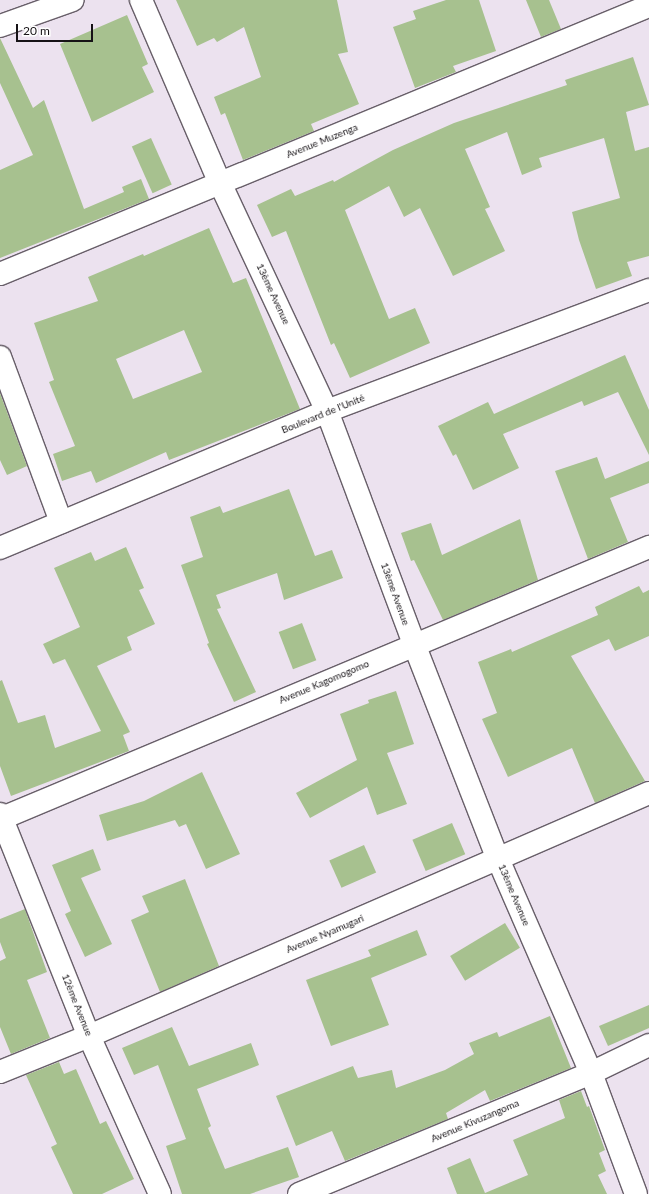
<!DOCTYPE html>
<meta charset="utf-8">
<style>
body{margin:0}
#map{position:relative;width:649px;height:1194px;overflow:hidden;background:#ece2ef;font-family:Lato,sans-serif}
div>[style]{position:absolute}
.building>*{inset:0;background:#a7c18f;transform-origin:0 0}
.roads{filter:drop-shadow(1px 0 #685f69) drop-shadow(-1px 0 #685f69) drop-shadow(0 1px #685f69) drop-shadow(0 -1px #685f69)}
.street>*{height:22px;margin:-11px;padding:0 11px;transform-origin:11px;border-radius:11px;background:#fff}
.secondary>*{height:22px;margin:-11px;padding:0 11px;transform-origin:11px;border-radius:11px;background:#fff}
span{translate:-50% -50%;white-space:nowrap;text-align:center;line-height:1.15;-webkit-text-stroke:3px #fff;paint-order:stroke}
.street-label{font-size:10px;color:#161216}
.scale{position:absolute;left:16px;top:24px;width:77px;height:18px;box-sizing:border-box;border:2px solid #161216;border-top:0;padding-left:5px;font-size:12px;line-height:14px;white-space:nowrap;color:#161216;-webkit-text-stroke:3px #fff;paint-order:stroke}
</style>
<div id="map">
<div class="building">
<i style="clip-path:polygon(176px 0,337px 0,348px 52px,338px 54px,359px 104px,311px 124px,314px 131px,243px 160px,225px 113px,221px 115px,214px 97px,261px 77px,244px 27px,217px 42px,214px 38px,197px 46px)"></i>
<i style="clip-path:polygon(446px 0,479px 0,496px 51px,453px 66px,456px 72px,415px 88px,393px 27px,416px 19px,413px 11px)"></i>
<i style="clip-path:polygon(526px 0,549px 0,561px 29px,541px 37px)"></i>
<i style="clip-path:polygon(127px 15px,148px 64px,142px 67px,154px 92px,92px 122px,60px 44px)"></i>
<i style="clip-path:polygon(0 38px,33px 108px,44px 100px,84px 209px,124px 192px,122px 187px,141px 179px,149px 199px,0 258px,0 170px,33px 155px,0 83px)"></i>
<i style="clip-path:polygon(633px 57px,649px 105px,626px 112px,635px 151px,649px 147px,649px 256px,627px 262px,632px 276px,596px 289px,579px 240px,572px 212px,620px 198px,604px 138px,539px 158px,542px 167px,522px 175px,507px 132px,465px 149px,490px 207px,485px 209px,505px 251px,453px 276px,420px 208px,404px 217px,389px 186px,345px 210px,389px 319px,415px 308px,430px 343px,350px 378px,334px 343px,331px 345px,286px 231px,272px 237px,257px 205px,291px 189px,295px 196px,333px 180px,334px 182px,393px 150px,454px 123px,567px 85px,565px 80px)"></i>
<i style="left:151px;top:138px;width:51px;height:21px;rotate:66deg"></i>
<i style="clip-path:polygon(evenodd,209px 228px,233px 283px,246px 278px,300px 409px,169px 460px,166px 452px,96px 483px,91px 471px,62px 481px,53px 454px,75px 446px,49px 382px,54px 380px,34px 323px,98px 301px,88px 277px,143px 254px,144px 256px,209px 228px,184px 330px,202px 372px,133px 399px,116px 359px,184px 330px)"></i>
<i style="clip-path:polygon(625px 355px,649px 410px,649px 455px,618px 392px,584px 406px,582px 401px,503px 434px,519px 468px,473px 490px,456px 454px,453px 456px,438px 426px,488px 402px,494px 414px)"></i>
<i style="clip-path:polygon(0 393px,27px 466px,7px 475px,0 460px)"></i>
<i style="clip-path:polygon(597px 457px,605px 479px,649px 461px,649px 483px,610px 498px,628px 542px,588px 559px,555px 471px)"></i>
<i style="clip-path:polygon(289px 489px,315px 556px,332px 550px,343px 578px,284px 600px,277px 573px,216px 595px,221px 608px,217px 609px,256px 692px,234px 702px,207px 644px,209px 643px,181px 565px,203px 557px,190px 517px,220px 506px,223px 513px)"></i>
<i style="clip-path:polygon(520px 519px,538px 580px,443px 620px,414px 560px,411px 561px,401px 533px,431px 523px,442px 555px)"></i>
<i style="clip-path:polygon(126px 547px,144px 588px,139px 590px,155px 624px,127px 637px,132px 650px,97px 666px,130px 732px,123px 735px,129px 751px,11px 796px,0 766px,0 681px,2px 680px,18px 723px,45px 715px,55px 748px,101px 731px,65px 659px,53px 664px,43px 644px,80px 627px,54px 568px,91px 552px,95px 561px)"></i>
<i style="clip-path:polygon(639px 586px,643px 593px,649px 590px,649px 636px,615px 651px,609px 639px,571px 656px,645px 781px,595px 803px,572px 748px,508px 777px,482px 719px,497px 713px,478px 662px,511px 649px,512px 652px,598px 615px,595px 607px)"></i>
<i style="left:302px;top:623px;width:40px;height:25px;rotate:69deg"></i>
<i style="clip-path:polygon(396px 691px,414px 744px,387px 753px,407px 804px,377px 815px,367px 787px,310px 818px,296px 793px,357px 760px,340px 714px,369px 703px,368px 700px)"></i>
<i style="clip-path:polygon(202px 772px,240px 854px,206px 869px,186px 824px,179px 827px,175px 820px,107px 841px,99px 815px,144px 801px)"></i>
<i style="left:452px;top:823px;width:34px;height:43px;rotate:67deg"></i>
<i style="left:364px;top:845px;width:30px;height:38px;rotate:66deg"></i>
<i style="clip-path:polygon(93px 849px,101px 870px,81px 878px,112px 944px,85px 957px,65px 914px,71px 911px,52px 865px)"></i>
<i style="clip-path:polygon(185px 879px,219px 966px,160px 992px,131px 920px,149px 912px,142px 896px)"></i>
<i style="clip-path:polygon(25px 909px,47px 972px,27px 980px,50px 1038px,11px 1054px,0 1027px,0 961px,6px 958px,0 942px,0 919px)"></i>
<i style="left:505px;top:923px;width:29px;height:64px;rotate:59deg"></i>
<i style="clip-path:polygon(417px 930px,427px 955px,371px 978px,389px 1025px,331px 1046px,306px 980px,371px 956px,368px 950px)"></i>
<i style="clip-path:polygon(649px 1005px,649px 1028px,608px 1046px,599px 1026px)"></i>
<i style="clip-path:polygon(550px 1016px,571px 1068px,490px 1101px,485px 1090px,446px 1113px,448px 1119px,345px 1161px,332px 1131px,296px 1146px,276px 1096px,353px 1066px,358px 1078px,392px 1070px,396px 1088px,445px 1070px,474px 1054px,469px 1043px,497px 1032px,499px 1037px)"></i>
<i style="clip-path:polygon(172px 1027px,189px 1066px,251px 1043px,259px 1065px,197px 1089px,211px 1126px,208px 1128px,225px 1169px,288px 1147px,299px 1177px,250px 1194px,182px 1194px,166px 1146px,186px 1139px,158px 1065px,134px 1075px,122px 1048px)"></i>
<i style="clip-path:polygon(59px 1062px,64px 1074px,76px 1069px,100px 1124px,106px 1121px,134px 1179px,102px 1194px,73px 1194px,51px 1147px,57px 1144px,26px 1075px)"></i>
<i style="clip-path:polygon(581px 1091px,587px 1107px,589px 1106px,605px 1150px,599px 1153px,606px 1171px,598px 1175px,607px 1194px,457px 1194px,447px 1168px,470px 1158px,485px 1193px,528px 1175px,513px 1140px,565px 1118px,559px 1100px)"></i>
</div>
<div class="roads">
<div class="street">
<i style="left:141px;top:0;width:199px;rotate:66.7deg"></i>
<i style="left:220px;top:183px;width:252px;rotate:64.9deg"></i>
<i style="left:327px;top:411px;width:249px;rotate:69.5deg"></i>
<i style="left:414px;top:644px;width:231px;rotate:68.7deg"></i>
<i style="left:498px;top:859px;width:233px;rotate:66.5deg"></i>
<i style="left:591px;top:1073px;width:129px;rotate:69.6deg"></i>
<i style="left:0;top:26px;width:77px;rotate:-19.6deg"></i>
<i style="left:0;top:274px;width:697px;rotate:-22.44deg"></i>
<i style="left:0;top:357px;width:176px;rotate:69.7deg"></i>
<i style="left:0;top:814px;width:239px;rotate:68.2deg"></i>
<i style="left:89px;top:1036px;width:173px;rotate:65.8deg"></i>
<i style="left:0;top:819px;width:704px;rotate:-22.74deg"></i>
<i style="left:0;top:1072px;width:96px;rotate:-22deg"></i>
<i style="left:89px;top:1036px;width:610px;rotate:-23.46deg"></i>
<i style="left:299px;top:1194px;width:316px;rotate:-22.5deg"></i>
<i style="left:591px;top:1073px;width:64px;rotate:-25.8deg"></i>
</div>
<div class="secondary">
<i style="left:0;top:548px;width:355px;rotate:-22.7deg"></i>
<i style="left:327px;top:411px;width:344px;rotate:-20.6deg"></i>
</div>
</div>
<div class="street-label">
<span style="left:322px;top:141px;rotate:-22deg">Avenue Muzenga</span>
<span style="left:273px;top:294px;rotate:65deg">13ème Avenue</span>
<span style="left:323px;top:414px;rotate:-22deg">Boulevard de l'Unité</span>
<span style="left:395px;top:594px;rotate:70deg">13ème Avenue</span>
<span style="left:324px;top:682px;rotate:-23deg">Avenue Kagomogomo</span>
<span style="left:514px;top:895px;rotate:67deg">13ème Avenue</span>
<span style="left:325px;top:934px;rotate:-23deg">Avenue Nyamugari</span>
<span style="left:77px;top:1005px;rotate:68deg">12ème Avenue</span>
<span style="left:475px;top:1121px;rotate:-23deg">Avenue Kivuzangoma</span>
</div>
<div class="scale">20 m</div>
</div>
